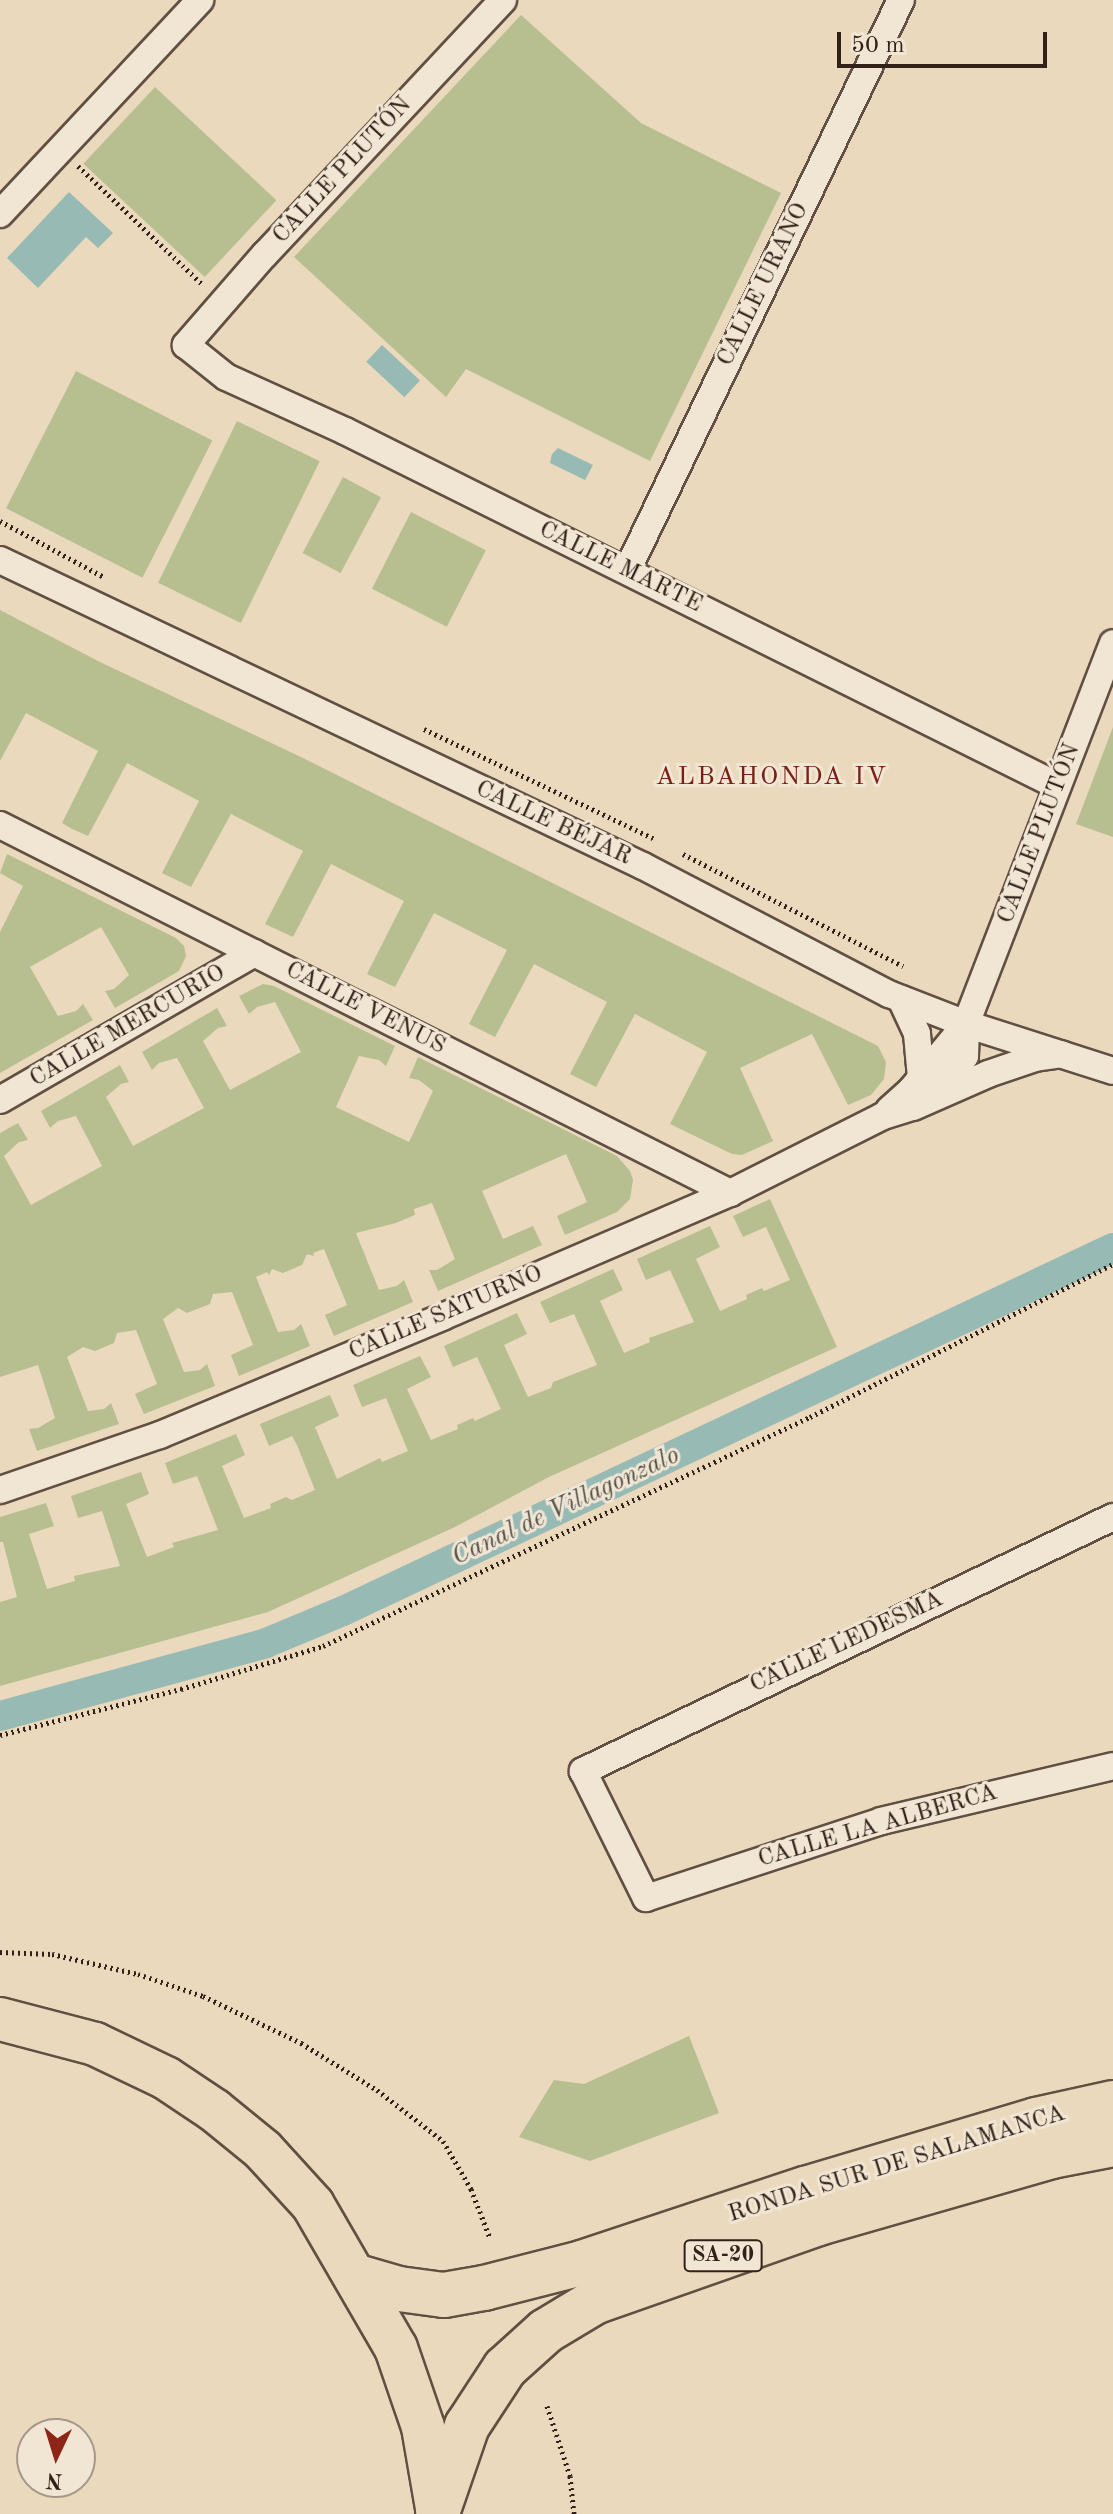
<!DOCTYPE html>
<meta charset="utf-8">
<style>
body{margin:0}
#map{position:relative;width:1113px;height:2514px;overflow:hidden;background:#ead9bd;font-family:"Old Standard TT",serif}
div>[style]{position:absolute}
.green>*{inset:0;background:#b7bf91;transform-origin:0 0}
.water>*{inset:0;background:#98bab4;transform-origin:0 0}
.canal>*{height:30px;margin:-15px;padding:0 15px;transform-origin:15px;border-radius:15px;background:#98bab4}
.path>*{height:5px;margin-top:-2.5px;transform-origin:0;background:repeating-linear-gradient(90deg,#322119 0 2px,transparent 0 6px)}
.roads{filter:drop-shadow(2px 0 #604f42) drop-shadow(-2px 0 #604f42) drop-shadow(0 2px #604f42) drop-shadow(0 -2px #604f42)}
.minor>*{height:26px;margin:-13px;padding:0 13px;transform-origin:13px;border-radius:13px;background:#f1e6d4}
.primary>*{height:42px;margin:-21px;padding:0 21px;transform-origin:21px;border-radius:21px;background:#ead9bd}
.trunk>*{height:44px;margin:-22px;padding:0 22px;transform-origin:22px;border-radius:22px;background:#ead9bd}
span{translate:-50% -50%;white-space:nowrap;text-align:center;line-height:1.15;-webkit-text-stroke:6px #f1e6d4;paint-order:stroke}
.shield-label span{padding:2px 6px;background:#f1e6d4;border:2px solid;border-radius:6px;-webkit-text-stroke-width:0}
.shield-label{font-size:22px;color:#322119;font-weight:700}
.street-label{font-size:24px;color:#322119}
.neighbourhood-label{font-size:26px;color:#7a1f14;letter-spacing:2px}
.water-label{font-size:26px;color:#514f48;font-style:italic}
.north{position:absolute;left:16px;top:2418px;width:80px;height:80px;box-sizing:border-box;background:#f1e6d4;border:2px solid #a59789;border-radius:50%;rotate:184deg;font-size:22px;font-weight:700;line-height:32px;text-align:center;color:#322119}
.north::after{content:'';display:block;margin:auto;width:28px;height:36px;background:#8f2418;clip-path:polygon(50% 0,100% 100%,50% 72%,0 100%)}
.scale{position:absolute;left:837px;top:32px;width:210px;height:36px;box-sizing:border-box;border:4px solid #322119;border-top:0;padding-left:10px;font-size:24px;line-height:28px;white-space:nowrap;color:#322119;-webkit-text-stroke:6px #f1e6d4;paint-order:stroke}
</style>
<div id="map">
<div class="green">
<i style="clip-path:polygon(521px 15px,641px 123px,781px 193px,650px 461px,466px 369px,446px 397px,294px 257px)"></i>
<i style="left:155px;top:87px;width:166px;height:105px;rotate:43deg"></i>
<i style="left:76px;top:371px;width:153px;height:154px;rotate:27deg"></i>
<i style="left:237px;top:421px;width:92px;height:180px;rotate:26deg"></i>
<i style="left:343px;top:477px;width:43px;height:86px;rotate:28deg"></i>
<i style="left:411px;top:512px;width:84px;height:86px;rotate:27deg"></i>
<i style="clip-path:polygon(0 610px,100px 662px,303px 758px,878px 1046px,886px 1062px,884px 1079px,871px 1095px,848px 1105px,812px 1034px,740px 1068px,773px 1141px,742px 1155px,732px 1154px,670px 1124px,707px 1052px,635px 1014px,596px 1087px,570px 1074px,607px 1002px,534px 964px,495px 1037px,469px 1024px,507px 950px,434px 913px,395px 987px,367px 974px,404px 901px,331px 864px,293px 937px,265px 924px,303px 851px,231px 814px,191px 887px,162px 873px,199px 801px,127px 763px,88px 836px,72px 829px,62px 823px,98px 751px,26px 713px,0 761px)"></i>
<i style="clip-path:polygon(1113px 727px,1113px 837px,1076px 824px)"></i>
<i style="clip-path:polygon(7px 854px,176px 938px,184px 946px,186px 956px,179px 971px,115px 1008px,105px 991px,114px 989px,129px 975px,101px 927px,30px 967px,58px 1016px,76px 1011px,83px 1004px,93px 1020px,0 1073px,0 932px,23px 886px,0 873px)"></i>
<i style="clip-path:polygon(263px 984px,274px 986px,395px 1046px,386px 1066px,379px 1060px,359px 1056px,336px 1107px,409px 1142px,433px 1091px,419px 1080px,409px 1078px,418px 1057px,617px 1156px,630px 1171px,633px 1180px,630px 1199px,617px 1212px,565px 1235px,557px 1216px,587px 1202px,566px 1154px,482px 1191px,503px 1239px,533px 1226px,542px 1245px,438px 1291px,429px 1270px,437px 1270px,455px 1259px,432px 1203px,414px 1209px,415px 1215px,396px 1223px,356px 1233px,379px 1290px,397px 1286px,404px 1280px,413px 1302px,334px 1336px,325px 1315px,347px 1305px,324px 1249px,313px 1253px,314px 1256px,307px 1254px,302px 1265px,283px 1273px,272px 1269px,269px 1275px,267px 1272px,256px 1277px,278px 1332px,294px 1330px,301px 1324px,310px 1346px,239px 1376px,231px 1355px,253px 1345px,232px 1292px,213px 1294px,210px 1304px,187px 1313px,178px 1308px,163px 1319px,184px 1372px,200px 1370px,207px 1364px,215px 1386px,144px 1414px,135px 1394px,157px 1384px,136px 1330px,117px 1333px,114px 1343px,95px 1351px,83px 1347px,67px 1357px,88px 1411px,104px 1409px,111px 1403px,119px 1424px,37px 1451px,29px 1429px,38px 1428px,55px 1418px,38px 1365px,0 1377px,0 1133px,18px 1123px,28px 1140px,19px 1142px,4px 1156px,31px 1205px,102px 1166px,76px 1116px,58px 1121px,50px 1128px,41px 1111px,120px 1065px,129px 1082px,121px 1084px,106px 1097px,133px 1146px,204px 1108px,177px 1058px,159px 1063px,152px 1070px,142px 1052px,217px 1008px,227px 1026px,218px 1028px,203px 1041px,230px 1090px,301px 1052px,275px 1002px,257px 1007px,249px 1014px,239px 996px)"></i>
<i style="clip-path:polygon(770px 1199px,837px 1347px,549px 1477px,455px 1527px,268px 1612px,0 1686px,0 1602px,17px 1597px,3px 1542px,0 1542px,0 1517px,46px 1503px,54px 1526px,29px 1534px,47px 1589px,75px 1581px,74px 1576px,120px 1566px,102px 1511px,78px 1518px,71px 1496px,141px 1472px,149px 1494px,126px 1504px,147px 1557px,174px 1547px,172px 1543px,218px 1530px,197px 1476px,173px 1484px,165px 1463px,236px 1434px,245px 1455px,222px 1466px,244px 1518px,271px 1508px,270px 1504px,286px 1497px,292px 1500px,315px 1490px,297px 1445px,292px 1436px,269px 1446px,260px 1424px,330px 1395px,339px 1416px,315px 1427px,337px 1479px,380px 1458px,382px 1462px,408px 1451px,386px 1398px,362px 1407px,353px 1385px,420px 1356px,431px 1377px,407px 1389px,431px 1440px,458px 1429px,457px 1425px,473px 1418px,475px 1421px,501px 1409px,477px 1357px,453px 1367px,444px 1346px,517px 1313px,527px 1334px,504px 1345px,528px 1397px,551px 1388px,553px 1382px,597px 1365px,574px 1314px,550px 1323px,540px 1302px,613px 1269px,623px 1290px,600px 1301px,624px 1353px,650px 1342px,649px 1338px,694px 1322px,670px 1270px,646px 1280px,637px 1259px,710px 1226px,720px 1247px,696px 1259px,720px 1311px,747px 1299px,746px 1295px,762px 1288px,764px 1291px,790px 1280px,766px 1227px,743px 1237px,733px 1216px)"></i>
<i style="clip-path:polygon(689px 2036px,719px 2113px,590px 2161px,519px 2137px,554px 2080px,584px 2084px)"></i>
</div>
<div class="water">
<i style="clip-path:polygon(69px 192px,113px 233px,98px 248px,86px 237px,38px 288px,7px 258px)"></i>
<i style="left:382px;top:345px;width:52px;height:23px;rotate:43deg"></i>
<i style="clip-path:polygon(558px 448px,593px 465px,585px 480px,550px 463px,552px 454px)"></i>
</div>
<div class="canal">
<i style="left:0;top:1716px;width:276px;rotate:-15.3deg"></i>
<i style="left:266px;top:1643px;width:83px;rotate:-22.6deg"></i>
<i style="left:343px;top:1611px;width:851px;rotate:-25.24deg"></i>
</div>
<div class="path">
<i style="left:78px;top:166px;width:173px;rotate:43.6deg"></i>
<i style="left:0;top:521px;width:118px;rotate:28.3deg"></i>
<i style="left:424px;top:729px;width:254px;rotate:25.5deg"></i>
<i style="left:683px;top:854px;width:247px;rotate:27deg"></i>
<i style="left:0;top:1735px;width:187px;rotate:-14.3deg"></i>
<i style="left:181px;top:1689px;width:148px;rotate:-16.8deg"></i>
<i style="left:323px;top:1646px;width:538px;rotate:-25.18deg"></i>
<i style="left:810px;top:1417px;width:339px;rotate:-26.8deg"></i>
<i style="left:0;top:1952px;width:52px;rotate:2.2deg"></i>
<i style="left:52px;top:1954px;width:88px;rotate:13.1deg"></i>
<i style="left:138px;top:1974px;width:69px;rotate:18.7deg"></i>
<i style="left:203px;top:1996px;width:109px;rotate:25.6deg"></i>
<i style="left:301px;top:2043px;width:89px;rotate:31.7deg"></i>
<i style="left:377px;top:2090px;width:83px;rotate:37.7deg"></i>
<i style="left:443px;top:2141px;width:56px;rotate:59.7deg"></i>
<i style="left:471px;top:2189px;width:53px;rotate:68.8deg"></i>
<i style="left:547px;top:2406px;width:74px;rotate:71.8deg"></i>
<i style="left:570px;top:2476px;width:38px;rotate:84deg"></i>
</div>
<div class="roads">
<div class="minor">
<i style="left:503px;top:0;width:348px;rotate:133.1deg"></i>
<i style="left:265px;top:254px;width:121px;rotate:131deg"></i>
<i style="left:186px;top:345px;width:51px;rotate:38.7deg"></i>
<i style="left:226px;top:377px;width:131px;rotate:24.4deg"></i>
<i style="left:345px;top:431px;width:796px;rotate:26.47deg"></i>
<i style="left:0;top:214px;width:293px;rotate:-46.9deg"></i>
<i style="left:0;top:560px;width:712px;rotate:25.45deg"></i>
<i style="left:643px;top:866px;width:277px;rotate:27.5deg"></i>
<i style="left:889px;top:994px;width:83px;rotate:21.3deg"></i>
<i style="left:966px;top:1024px;width:154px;rotate:17.7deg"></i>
<i style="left:627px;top:571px;width:633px;rotate:-64.37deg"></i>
<i style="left:0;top:825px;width:818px;rotate:26.75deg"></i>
<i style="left:901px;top:999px;width:38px;rotate:65deg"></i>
<i style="left:917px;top:1034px;width:44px;rotate:84.8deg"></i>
<i style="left:939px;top:1095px;width:47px;rotate:-56.3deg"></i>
<i style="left:965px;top:1056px;width:32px;rotate:-88deg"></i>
<i style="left:0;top:1100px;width:294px;rotate:-30deg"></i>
<i style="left:889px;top:1110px;width:30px;rotate:-42deg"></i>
<i style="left:911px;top:1090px;width:86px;rotate:-50.2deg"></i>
<i style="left:966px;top:1024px;width:408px;rotate:-68.9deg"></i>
<i style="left:0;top:1490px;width:169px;rotate:-19deg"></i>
<i style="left:160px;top:1435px;width:306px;rotate:-22.7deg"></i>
<i style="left:442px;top:1317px;width:314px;rotate:-23.3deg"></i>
<i style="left:730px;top:1193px;width:171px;rotate:-26.7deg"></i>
<i style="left:883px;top:1116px;width:31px;rotate:-17deg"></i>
<i style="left:913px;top:1107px;width:82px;rotate:-23.7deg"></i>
<i style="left:988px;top:1074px;width:50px;rotate:-18.8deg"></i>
<i style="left:1035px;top:1058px;width:27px;rotate:-8deg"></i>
<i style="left:1113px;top:1517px;width:588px;rotate:154.39deg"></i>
<i style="left:583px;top:1771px;width:142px;rotate:63.6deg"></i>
<i style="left:646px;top:1898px;width:247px;rotate:-18.1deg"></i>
<i style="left:881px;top:1821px;width:238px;rotate:-13.3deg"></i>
</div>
<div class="primary">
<i style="left:0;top:2019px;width:98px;rotate:14.7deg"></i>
<i style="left:95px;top:2044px;width:79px;rotate:25.6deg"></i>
<i style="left:166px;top:2078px;width:58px;rotate:33.7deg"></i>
<i style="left:214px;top:2110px;width:63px;rotate:39.2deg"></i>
<i style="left:263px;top:2150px;width:74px;rotate:47.7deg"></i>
<i style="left:313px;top:2205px;width:165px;rotate:59.9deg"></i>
<i style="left:396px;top:2348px;width:83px;rotate:71.1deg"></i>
<i style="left:423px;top:2427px;width:88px;rotate:80.2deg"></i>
</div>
<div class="trunk">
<i style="left:357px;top:2277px;width:44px;rotate:15.9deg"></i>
<i style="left:399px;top:2289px;width:45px;rotate:7.6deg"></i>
<i style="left:444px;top:2295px;width:41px;rotate:-9.9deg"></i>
<i style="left:484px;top:2288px;width:101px;rotate:-14.3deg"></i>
<i style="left:582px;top:2263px;width:235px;rotate:-18.4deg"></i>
<i style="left:805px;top:2189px;width:241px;rotate:-16.6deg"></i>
<i style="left:1036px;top:2120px;width:79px;rotate:-12.4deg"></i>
<i style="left:438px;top:2510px;width:89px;rotate:-71deg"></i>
<i style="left:467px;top:2426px;width:69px;rotate:-56.8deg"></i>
<i style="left:505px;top:2368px;width:55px;rotate:-42.1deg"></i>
<i style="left:546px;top:2331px;width:56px;rotate:-31.1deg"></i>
<i style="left:594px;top:2302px;width:238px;rotate:-19.4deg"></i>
<i style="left:818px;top:2223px;width:243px;rotate:-16deg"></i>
<i style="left:1052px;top:2156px;width:62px;rotate:-11.1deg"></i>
</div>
</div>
<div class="shield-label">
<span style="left:723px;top:2256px">SA-20</span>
</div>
<div class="street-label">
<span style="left:343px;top:171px;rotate:-47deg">CALLE PLUTÓN</span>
<span style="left:764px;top:285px;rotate:-64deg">CALLE URANO</span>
<span style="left:620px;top:568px;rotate:26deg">CALLE MARTE</span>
<span style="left:553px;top:824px;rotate:25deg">CALLE BÉJAR</span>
<span style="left:1040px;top:834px;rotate:-69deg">CALLE PLUTÓN</span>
<span style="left:365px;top:1009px;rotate:27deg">CALLE VENUS</span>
<span style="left:128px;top:1027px;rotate:-30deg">CALLE MERCURIO</span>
<span style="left:446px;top:1314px;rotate:-23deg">CALLE SATURNO</span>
<span style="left:847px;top:1643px;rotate:-25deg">CALLE LEDESMA</span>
<span style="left:878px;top:1827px;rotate:-16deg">CALLE LA ALBERCA</span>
<span style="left:897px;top:2165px;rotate:-17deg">RONDA SUR DE SALAMANCA</span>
</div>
<div class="neighbourhood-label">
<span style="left:772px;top:778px">ALBAHONDA IV</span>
</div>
<div class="water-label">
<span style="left:566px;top:1507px;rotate:-25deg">Canal de Villagonzalo</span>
</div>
<div class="north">N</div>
<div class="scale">50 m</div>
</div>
